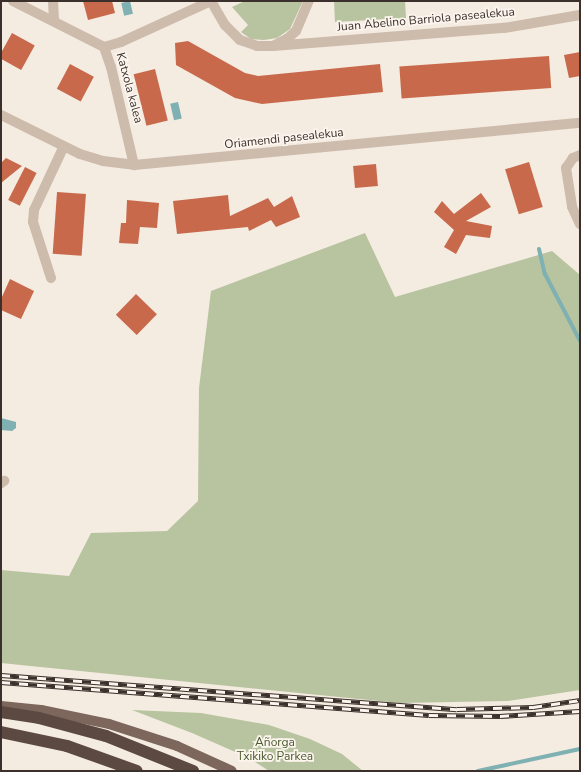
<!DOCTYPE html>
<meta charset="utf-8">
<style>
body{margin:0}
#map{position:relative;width:581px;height:772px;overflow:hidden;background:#f4ebe1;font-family:"Nunito Sans",sans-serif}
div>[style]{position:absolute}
.green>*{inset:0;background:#b8c4a0}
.water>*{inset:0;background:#7fb0b2;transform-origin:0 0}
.stream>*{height:4px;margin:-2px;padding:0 2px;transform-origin:2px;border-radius:2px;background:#7fb0b2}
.building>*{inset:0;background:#c8694b;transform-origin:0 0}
.minor>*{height:10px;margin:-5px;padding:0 5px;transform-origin:5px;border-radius:5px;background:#cdbbac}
.major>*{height:10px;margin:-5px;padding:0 5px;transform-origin:5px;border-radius:5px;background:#7d675c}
.highway>*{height:12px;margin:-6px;padding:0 6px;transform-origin:6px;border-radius:6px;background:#5c4a42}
.rail>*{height:4.5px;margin-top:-2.25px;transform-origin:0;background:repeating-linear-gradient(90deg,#fbf5ee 0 9px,#3b302b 0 18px);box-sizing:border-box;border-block:1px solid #3b302b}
span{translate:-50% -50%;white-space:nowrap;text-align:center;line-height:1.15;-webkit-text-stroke:3.5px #fbf5ee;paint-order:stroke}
.street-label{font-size:12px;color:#3b302b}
.park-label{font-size:12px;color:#4a5a2e}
.frame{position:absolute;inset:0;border:2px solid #3b302b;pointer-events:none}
</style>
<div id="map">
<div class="green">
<i style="clip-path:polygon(245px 1px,303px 1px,290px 29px,277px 38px,264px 40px,251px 39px,241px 32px,248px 25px,232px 7px)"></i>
<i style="clip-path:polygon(334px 1px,405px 1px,406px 18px,335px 22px)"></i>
<i style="clip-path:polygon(365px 233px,395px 297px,552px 251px,580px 275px,580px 690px,508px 701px,399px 703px,1px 663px,1px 570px,69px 576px,91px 533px,167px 531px,198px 501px,199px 388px,211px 291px)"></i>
<i style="clip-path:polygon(132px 710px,201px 713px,269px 725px,310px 739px,342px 754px,363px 771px,269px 771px,249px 758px,192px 733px)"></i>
</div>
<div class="water">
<i style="left:130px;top:1px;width:13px;height:9px;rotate:77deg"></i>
<i style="left:178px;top:102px;width:17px;height:8px;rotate:77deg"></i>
<i style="clip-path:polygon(1px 418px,16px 422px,16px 428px,12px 431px,1px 430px)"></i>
</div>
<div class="stream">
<i style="left:539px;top:249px;width:26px;rotate:77deg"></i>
<i style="left:545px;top:274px;width:76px;rotate:62.4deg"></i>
<i style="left:478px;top:771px;width:104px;rotate:-12.2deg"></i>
</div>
<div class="building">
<i style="clip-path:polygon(83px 1px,112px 1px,115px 13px,88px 20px)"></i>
<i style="left:12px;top:33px;width:26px;height:28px;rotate:29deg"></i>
<i style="clip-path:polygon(188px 41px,245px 73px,258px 76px,380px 64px,383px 92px,262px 104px,235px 98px,176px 65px,175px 43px)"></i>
<i style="clip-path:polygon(580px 52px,580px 76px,569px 78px,564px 55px)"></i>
<i style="left:549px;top:56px;width:32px;height:150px;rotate:86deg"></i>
<i style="left:70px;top:64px;width:27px;height:28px;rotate:28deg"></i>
<i style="left:155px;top:69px;width:53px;height:22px;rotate:76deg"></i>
<i style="clip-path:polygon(6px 158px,22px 166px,1px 183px,1px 163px)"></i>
<i style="left:529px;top:162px;width:47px;height:25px;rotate:73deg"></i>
<i style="left:376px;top:164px;width:22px;height:23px;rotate:85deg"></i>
<i style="left:25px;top:167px;width:13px;height:37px;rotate:27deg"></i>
<i style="left:57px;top:192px;width:29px;height:62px;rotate:4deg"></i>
<i style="clip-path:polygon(481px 193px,491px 207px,466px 221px,492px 226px,490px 238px,466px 235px,456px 254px,444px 247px,454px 230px,434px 212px,442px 201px,454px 214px)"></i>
<i style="clip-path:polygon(228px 195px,230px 216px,268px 198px,274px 207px,292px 196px,300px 217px,276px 227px,271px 220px,249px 231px,248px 227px,177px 234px,173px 201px)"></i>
<i style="clip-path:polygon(127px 200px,159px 203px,157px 228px,140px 227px,138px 244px,119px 243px,121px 223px,126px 223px)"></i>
<i style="clip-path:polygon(10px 279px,34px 291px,21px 319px,1px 310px,1px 299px)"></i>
<i style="left:136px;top:294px;width:29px;height:29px;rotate:44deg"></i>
</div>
<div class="minor">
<i style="left:13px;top:1px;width:102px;rotate:26.8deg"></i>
<i style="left:104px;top:47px;width:21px;rotate:71deg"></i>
<i style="left:111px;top:67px;width:101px;rotate:76.8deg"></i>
<i style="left:53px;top:1px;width:20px;rotate:87deg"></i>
<i style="left:211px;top:1px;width:28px;rotate:60deg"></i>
<i style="left:225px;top:25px;width:21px;rotate:45deg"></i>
<i style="left:240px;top:40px;width:18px;rotate:19deg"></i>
<i style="left:257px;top:46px;width:16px"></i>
<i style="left:273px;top:46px;width:16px;rotate:-27deg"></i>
<i style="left:287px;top:39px;width:12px;rotate:-42deg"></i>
<i style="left:296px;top:31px;width:33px;rotate:-67deg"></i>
<i style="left:273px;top:46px;width:232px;rotate:-4.5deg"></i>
<i style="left:504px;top:28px;width:77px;rotate:-9.7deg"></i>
<i style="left:104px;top:47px;width:18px;rotate:-16deg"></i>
<i style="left:121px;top:42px;width:99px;rotate:-24.5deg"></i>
<i style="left:1px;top:115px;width:88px;rotate:26.3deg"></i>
<i style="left:80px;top:154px;width:24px;rotate:17deg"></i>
<i style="left:103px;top:161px;width:31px;rotate:7deg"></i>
<i style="left:134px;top:165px;width:448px;rotate:-5.4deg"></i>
<i style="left:580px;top:155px;width:8px;rotate:157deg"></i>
<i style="left:573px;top:158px;width:12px;rotate:125deg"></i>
<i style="left:566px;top:168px;width:39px;rotate:81deg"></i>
<i style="left:572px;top:207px;width:19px;rotate:65deg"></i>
<i style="left:51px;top:278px;width:59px;rotate:-107.8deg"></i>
<i style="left:33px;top:222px;width:12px;rotate:-85deg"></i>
<i style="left:34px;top:210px;width:68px;rotate:-64.9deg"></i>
<i style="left:1px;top:483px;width:4px;rotate:-34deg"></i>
</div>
<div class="major">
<i style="left:1px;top:706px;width:40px;rotate:5.7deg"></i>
<i style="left:41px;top:710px;width:69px;rotate:11.6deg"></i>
<i style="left:109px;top:724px;width:71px;rotate:17.9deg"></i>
<i style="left:177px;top:746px;width:60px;rotate:24.4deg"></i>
</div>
<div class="highway">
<i style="left:1px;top:712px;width:38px;rotate:9deg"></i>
<i style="left:39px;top:718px;width:69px;rotate:15deg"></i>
<i style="left:106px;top:736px;width:94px;rotate:21.9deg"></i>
<i style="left:1px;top:732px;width:67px;rotate:12deg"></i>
<i style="left:67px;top:746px;width:74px;rotate:19.7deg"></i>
</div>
<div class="rail">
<i style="left:1px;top:675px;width:457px;rotate:4.3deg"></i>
<i style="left:457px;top:709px;width:76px;rotate:-1.5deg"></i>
<i style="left:533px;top:707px;width:48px;rotate:-8.5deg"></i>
<i style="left:1px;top:682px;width:429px;rotate:4.4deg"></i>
<i style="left:429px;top:715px;width:71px;rotate:0.8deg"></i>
<i style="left:500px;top:716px;width:80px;rotate:-3.6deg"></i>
</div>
<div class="street-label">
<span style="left:426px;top:20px;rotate:-5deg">Juan Abelino Barriola pasealekua</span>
<span style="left:129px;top:88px;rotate:75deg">Katxola kalea</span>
<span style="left:284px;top:139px;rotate:-6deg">Oriamendi pasealekua</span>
</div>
<div class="park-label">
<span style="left:275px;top:750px">Añorga<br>Txikiko Parkea</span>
</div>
<div class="frame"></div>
</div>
